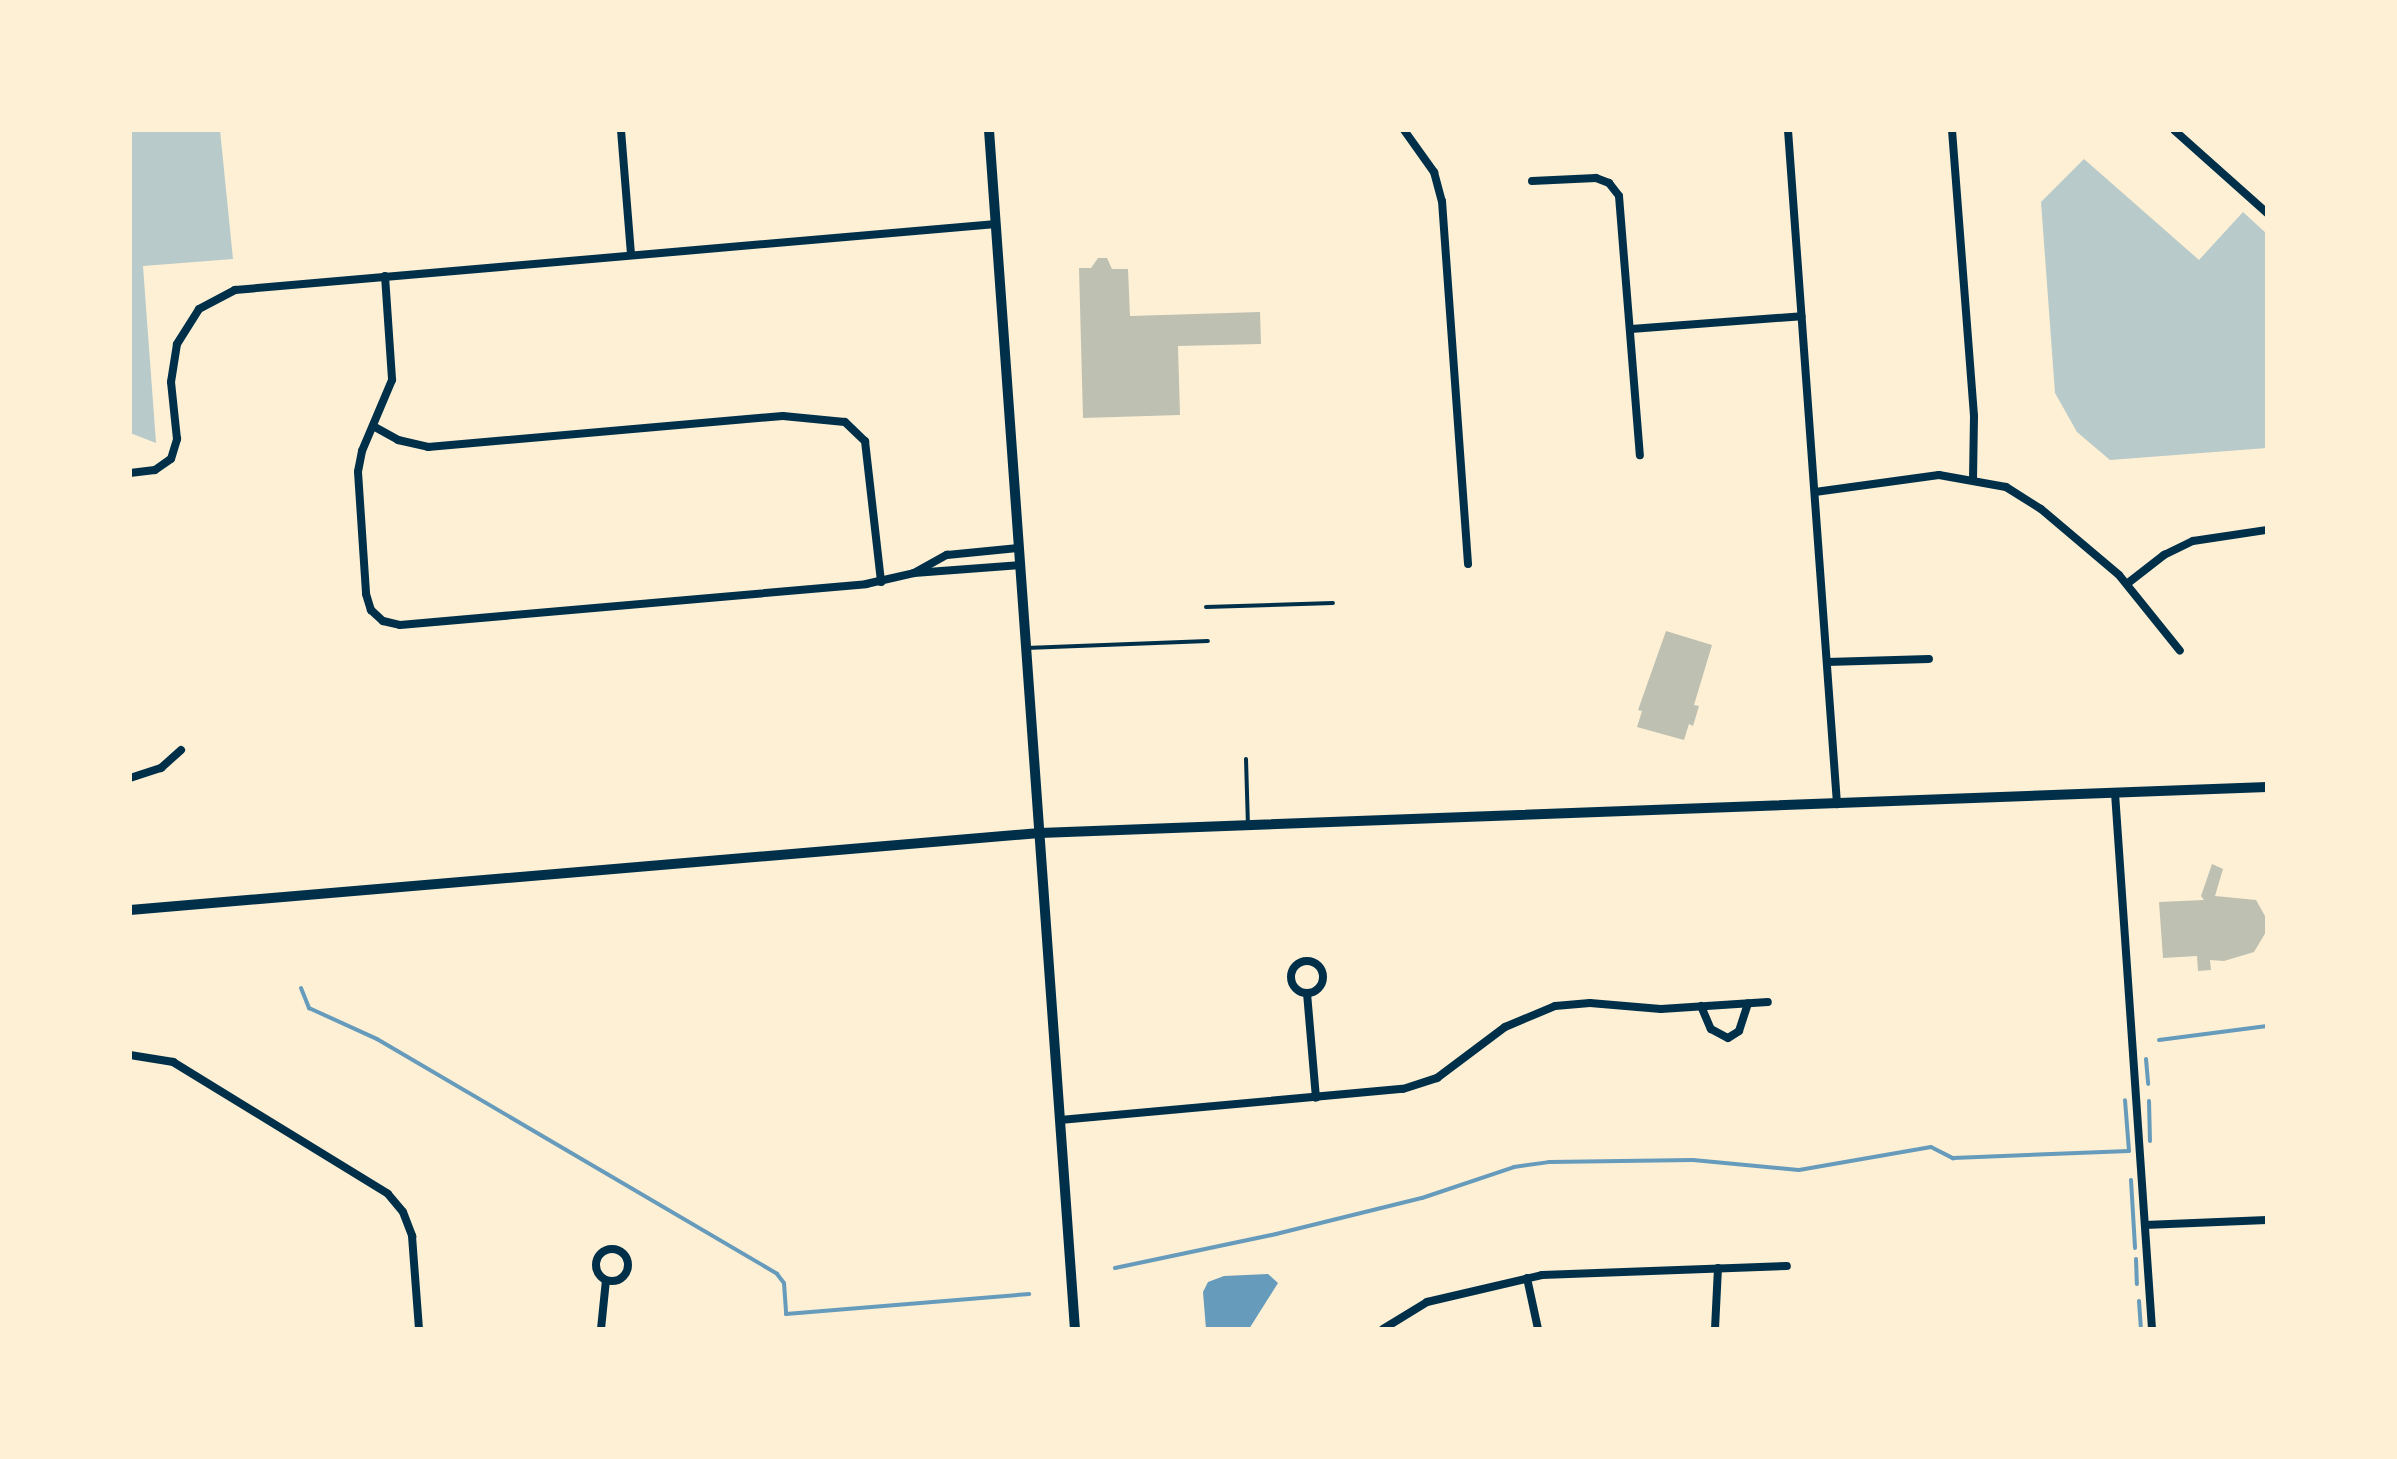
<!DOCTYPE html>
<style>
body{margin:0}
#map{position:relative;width:2397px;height:1459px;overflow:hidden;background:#fdf0d5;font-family:"Golos Text",sans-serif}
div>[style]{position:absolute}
.green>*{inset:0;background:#b9caca}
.water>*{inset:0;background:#669bbc}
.stream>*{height:4px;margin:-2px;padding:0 2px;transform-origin:2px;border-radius:2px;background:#669bbc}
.building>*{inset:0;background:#bec0b2}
.service>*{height:4px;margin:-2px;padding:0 2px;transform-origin:2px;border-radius:2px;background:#003049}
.minor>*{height:8px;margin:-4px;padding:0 4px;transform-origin:4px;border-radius:4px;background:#003049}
.minor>.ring{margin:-4px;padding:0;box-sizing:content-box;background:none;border:8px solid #003049;border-radius:50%}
.secondary>*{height:10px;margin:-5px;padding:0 5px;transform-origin:5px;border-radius:5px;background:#003049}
span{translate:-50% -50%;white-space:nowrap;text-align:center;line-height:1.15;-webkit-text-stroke:9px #fdf0d5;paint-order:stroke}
.frame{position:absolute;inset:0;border:132px solid #fdf0d5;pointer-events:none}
</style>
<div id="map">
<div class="green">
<i style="clip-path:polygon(130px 130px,220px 130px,233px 259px,143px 266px,156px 443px,130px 433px)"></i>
<i style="clip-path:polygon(2084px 159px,2199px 260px,2243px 212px,2267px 234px,2267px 448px,2110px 460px,2077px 432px,2055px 393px,2041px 202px)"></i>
</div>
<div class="water">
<i style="clip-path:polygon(1268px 1274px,1278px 1283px,1249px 1329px,1206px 1329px,1203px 1292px,1208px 1282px,1224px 1276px)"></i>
</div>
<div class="stream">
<i style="left:301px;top:988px;width:22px;rotate:68deg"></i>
<i style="left:309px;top:1008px;width:75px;rotate:24.5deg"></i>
<i style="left:377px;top:1039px;width:464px;rotate:30.4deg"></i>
<i style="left:777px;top:1274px;width:11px;rotate:52deg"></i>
<i style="left:784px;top:1283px;width:31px;rotate:86deg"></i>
<i style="left:786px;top:1314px;width:244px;rotate:-4.7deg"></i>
<i style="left:2159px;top:1040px;width:109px;rotate:-7.4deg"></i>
<i style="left:2146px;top:1059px;width:25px;rotate:85deg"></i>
<i style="left:2149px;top:1101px;width:40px;rotate:88.6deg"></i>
<i style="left:2131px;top:1180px;width:68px;rotate:86.6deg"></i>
<i style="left:2136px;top:1259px;width:25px;rotate:88deg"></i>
<i style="left:1115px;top:1268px;width:165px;rotate:-11.9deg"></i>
<i style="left:1276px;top:1234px;width:150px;rotate:-13.9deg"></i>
<i style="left:1422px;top:1198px;width:97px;rotate:-18.6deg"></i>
<i style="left:1514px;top:1167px;width:35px;rotate:-8deg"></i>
<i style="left:1549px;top:1162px;width:144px;rotate:-0.8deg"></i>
<i style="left:1693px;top:1160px;width:106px;rotate:5.4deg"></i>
<i style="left:1799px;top:1170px;width:134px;rotate:-9.9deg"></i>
<i style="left:1931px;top:1147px;width:25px;rotate:27deg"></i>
<i style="left:1953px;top:1158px;width:176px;rotate:-2.3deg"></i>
<i style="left:2129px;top:1151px;width:51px;rotate:-94.5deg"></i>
<i style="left:2139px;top:1301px;width:28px;rotate:86deg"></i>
</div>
<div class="building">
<i style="clip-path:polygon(1098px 258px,1107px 258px,1112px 269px,1128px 269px,1130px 316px,1260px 312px,1261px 344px,1178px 346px,1180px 415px,1083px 418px,1079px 268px,1091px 268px)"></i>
<i style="clip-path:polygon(1666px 631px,1712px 645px,1694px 705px,1699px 706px,1693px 726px,1689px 724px,1684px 740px,1637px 727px,1642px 711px,1638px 710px)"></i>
<i style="clip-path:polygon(2212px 864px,2223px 869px,2215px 896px,2256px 900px,2265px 916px,2266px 932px,2254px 952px,2224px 961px,2210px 960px,2211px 970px,2198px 971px,2197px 956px,2163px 958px,2159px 902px,2204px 900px,2201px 896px)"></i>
</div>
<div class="service">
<i style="left:1206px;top:607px;width:127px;rotate:-1.8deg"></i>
<i style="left:1026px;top:648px;width:182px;rotate:-2.2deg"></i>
<i style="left:1246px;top:759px;width:66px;rotate:88.3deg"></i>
</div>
<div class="minor">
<i style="left:621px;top:130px;width:125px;rotate:85.4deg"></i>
<i style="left:1404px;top:130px;width:52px;rotate:54.5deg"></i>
<i style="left:1434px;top:172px;width:30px;rotate:75deg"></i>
<i style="left:1442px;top:201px;width:364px;rotate:85.9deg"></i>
<i style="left:1788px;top:130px;width:676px;rotate:85.84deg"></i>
<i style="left:1952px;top:130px;width:287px;rotate:85.6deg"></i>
<i style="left:1974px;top:416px;width:62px;rotate:90.9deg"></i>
<i style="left:2174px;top:130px;width:125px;rotate:41.7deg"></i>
<i style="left:1532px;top:181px;width:64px;rotate:-2.7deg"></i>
<i style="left:1596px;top:178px;width:14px;rotate:21deg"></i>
<i style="left:1609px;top:183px;width:16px;rotate:52deg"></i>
<i style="left:1619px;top:196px;width:260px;rotate:85.4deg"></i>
<i style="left:385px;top:276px;width:104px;rotate:86.1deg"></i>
<i style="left:392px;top:380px;width:77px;rotate:112.9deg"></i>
<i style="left:362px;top:451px;width:21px;rotate:101deg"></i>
<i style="left:358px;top:472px;width:122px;rotate:86.2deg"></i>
<i style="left:366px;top:594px;width:17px;rotate:73deg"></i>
<i style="left:371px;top:610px;width:16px;rotate:43deg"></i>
<i style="left:383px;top:621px;width:17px;rotate:13deg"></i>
<i style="left:400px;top:625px;width:468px;rotate:-5deg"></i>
<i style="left:866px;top:584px;width:49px;rotate:-12.9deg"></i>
<i style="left:914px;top:573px;width:107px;rotate:-4.3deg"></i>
<i style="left:1631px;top:329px;width:171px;rotate:-4.3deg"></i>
<i style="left:373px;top:426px;width:29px;rotate:29deg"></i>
<i style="left:398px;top:440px;width:31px;rotate:13deg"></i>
<i style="left:428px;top:447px;width:356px;rotate:-5deg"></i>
<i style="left:783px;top:416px;width:62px;rotate:5.5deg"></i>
<i style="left:845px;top:422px;width:28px;rotate:44deg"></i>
<i style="left:865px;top:441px;width:142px;rotate:83.5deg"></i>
<i style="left:130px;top:473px;width:25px;rotate:-7deg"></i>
<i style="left:155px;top:470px;width:19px;rotate:-35deg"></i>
<i style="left:171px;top:459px;width:21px;rotate:-73deg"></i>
<i style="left:177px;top:439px;width:57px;rotate:-96deg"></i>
<i style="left:171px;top:382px;width:38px;rotate:-81deg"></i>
<i style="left:177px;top:344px;width:41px;rotate:-57.8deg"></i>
<i style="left:199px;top:309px;width:41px;rotate:-27.8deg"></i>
<i style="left:235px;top:290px;width:764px;rotate:-4.96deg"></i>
<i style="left:1815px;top:492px;width:125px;rotate:-7.8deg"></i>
<i style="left:1939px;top:475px;width:68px;rotate:10.2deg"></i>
<i style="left:2006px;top:487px;width:41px;rotate:32.2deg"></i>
<i style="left:2041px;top:509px;width:102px;rotate:40.2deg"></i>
<i style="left:2119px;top:575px;width:97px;rotate:51.2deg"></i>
<i style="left:914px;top:573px;width:38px;rotate:-29deg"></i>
<i style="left:947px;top:555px;width:72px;rotate:-5.6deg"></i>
<i style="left:2128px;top:583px;width:46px;rotate:-37.9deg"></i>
<i style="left:2164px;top:555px;width:32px;rotate:-26deg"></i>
<i style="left:2193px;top:541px;width:75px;rotate:-8.5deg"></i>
<i style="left:1827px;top:662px;width:102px;rotate:-1.7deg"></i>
<i style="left:130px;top:778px;width:33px;rotate:-18deg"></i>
<i style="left:161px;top:768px;width:27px;rotate:-42deg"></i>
<i style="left:2115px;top:793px;width:537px;rotate:86.05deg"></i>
<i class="ring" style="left:1291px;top:961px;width:24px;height:24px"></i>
<i style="left:1307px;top:993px;width:105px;rotate:85.1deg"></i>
<i style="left:1701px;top:1006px;width:25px;rotate:67deg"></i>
<i style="left:1711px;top:1029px;width:19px;rotate:28deg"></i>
<i style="left:1728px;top:1038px;width:13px;rotate:-32deg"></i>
<i style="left:1739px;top:1031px;width:29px;rotate:-72deg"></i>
<i style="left:130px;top:1055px;width:44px;rotate:9.2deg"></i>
<i style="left:173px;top:1062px;width:252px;rotate:31.5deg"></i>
<i style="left:388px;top:1194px;width:23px;rotate:50deg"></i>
<i style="left:403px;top:1212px;width:26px;rotate:69deg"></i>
<i style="left:412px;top:1236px;width:93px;rotate:85.7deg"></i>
<i style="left:1060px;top:1120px;width:344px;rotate:-5.2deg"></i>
<i style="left:1403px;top:1089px;width:36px;rotate:-18deg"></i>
<i style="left:1437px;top:1078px;width:85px;rotate:-36.9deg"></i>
<i style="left:1505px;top:1027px;width:54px;rotate:-22.8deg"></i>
<i style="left:1555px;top:1006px;width:35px;rotate:-5deg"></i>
<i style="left:1590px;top:1003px;width:71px;rotate:4.8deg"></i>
<i style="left:1661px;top:1009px;width:107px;rotate:-3.7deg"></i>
<i style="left:2145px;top:1225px;width:122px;rotate:-2.3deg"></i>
<i class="ring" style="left:596px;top:1249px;width:24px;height:24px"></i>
<i style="left:1527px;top:1278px;width:52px;rotate:77.8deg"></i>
<i style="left:601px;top:1329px;width:49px;rotate:-84.2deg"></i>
<i style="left:1383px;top:1329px;width:52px;rotate:-31.5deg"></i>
<i style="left:1427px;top:1302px;width:118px;rotate:-13.2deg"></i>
<i style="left:1542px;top:1275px;width:245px;rotate:-2.1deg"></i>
<i style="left:1715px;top:1329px;width:61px;rotate:-87.2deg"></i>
</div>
<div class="secondary">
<i style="left:989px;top:130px;width:1202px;rotate:85.9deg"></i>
<i style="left:130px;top:910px;width:913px;rotate:-4.84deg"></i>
<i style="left:1040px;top:833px;width:1228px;rotate:-2.15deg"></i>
</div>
<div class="frame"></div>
</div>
